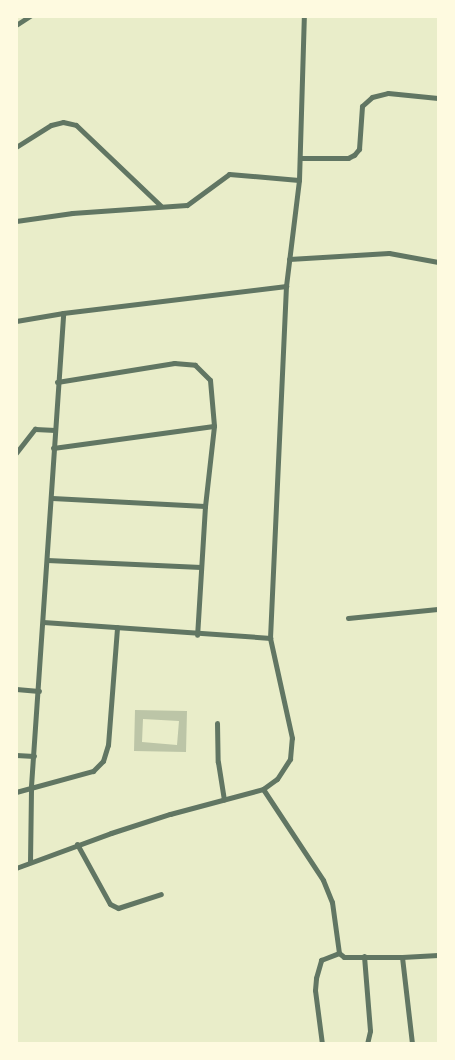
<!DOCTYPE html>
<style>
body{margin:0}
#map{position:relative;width:455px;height:1060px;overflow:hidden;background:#e9edc9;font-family:"Work Sans",sans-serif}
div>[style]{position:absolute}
.building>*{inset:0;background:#bcc5a7}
.minor>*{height:5px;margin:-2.5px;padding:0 2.5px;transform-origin:2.5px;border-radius:2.5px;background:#617663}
span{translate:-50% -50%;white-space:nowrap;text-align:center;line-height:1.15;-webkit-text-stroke:4.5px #fefae0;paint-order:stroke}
.frame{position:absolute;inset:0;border:18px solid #fefae0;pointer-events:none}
</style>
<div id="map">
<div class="building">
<i style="clip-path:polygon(evenodd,135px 710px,187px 711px,186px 752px,134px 751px,135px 710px,143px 719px,179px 721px,177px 745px,142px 742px,143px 719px)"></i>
</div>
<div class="minor">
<i style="left:16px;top:25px;width:17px;rotate:-33deg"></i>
<i style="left:16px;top:147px;width:41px;rotate:-32.2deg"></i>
<i style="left:51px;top:125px;width:12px;rotate:-14deg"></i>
<i style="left:63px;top:122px;width:13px;rotate:13deg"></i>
<i style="left:76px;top:125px;width:117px;rotate:43.6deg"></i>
<i style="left:300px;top:158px;width:48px"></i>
<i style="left:348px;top:158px;width:7px;rotate:-27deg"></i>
<i style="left:354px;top:155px;width:8px;rotate:-50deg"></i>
<i style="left:359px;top:149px;width:43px;rotate:-86deg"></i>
<i style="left:362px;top:106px;width:13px;rotate:-42deg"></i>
<i style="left:372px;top:97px;width:16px;rotate:-14deg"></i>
<i style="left:388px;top:93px;width:50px;rotate:5.7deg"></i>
<i style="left:16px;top:221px;width:57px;rotate:-8.1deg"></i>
<i style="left:72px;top:213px;width:115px;rotate:-4deg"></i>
<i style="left:187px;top:205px;width:52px;rotate:-36.4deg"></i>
<i style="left:229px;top:174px;width:70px;rotate:4.9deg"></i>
<i style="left:289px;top:259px;width:100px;rotate:-3.4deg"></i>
<i style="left:389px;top:253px;width:50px;rotate:10.4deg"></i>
<i style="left:16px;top:321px;width:48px;rotate:-9.7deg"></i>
<i style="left:63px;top:313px;width:225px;rotate:-6.9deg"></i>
<i style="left:57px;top:382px;width:119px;rotate:-9.2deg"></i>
<i style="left:174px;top:363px;width:21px;rotate:5deg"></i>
<i style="left:195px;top:365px;width:21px;rotate:45deg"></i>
<i style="left:210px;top:380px;width:46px;rotate:85deg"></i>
<i style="left:214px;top:426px;width:81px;rotate:96.4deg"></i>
<i style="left:205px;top:506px;width:129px;rotate:93.5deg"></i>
<i style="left:53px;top:448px;width:162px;rotate:-7.8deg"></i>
<i style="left:16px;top:453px;width:31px;rotate:-52deg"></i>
<i style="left:35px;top:429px;width:20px;rotate:3deg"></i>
<i style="left:52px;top:498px;width:153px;rotate:3deg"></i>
<i style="left:47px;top:560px;width:154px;rotate:2.6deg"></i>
<i style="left:348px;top:618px;width:90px;rotate:-5.7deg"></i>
<i style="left:43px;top:622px;width:228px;rotate:4deg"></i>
<i style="left:16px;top:689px;width:23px;rotate:5deg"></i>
<i style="left:217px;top:723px;width:39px;rotate:89deg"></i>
<i style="left:218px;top:762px;width:38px;rotate:81deg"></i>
<i style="left:16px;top:755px;width:18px;rotate:3deg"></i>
<i style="left:263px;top:789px;width:109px;rotate:56.6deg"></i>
<i style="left:323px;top:880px;width:24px;rotate:68deg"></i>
<i style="left:332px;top:902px;width:51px;rotate:82.2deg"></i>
<i style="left:339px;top:953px;width:6px;rotate:39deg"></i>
<i style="left:344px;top:957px;width:58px"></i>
<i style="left:402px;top:957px;width:88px;rotate:83.4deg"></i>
<i style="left:16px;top:792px;width:80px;rotate:-15.3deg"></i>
<i style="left:93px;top:771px;width:14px;rotate:-45deg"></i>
<i style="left:103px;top:761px;width:17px;rotate:-73deg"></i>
<i style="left:108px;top:745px;width:118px;rotate:-85.6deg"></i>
<i style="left:77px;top:844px;width:68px;rotate:61.2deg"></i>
<i style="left:110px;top:904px;width:9px;rotate:27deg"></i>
<i style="left:118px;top:908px;width:45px;rotate:-18deg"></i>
<i style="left:30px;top:862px;width:76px;rotate:-89.2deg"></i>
<i style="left:31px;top:786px;width:474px;rotate:-86.1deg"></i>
<i style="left:16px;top:868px;width:101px;rotate:-20.2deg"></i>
<i style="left:111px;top:833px;width:62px;rotate:-17.9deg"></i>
<i style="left:170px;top:814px;width:96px;rotate:-15deg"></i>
<i style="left:263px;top:789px;width:17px;rotate:-36deg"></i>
<i style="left:277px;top:779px;width:24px;rotate:-57deg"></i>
<i style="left:290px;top:759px;width:21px;rotate:-85deg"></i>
<i style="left:292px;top:738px;width:102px;rotate:-102.4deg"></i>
<i style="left:270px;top:638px;width:352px;rotate:-87.4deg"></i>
<i style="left:286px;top:286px;width:107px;rotate:-83deg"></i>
<i style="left:299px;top:180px;width:164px;rotate:-88.3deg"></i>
<i style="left:364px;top:956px;width:75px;rotate:85.4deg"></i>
<i style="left:370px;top:1031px;width:13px;rotate:103deg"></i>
<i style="left:402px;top:957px;width:36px;rotate:-3deg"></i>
<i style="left:322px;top:1044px;width:54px;rotate:-97.4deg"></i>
<i style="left:315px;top:990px;width:12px;rotate:-85deg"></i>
<i style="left:316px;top:978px;width:19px;rotate:-74deg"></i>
<i style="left:321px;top:960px;width:19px;rotate:-21deg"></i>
</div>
<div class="frame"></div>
</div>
